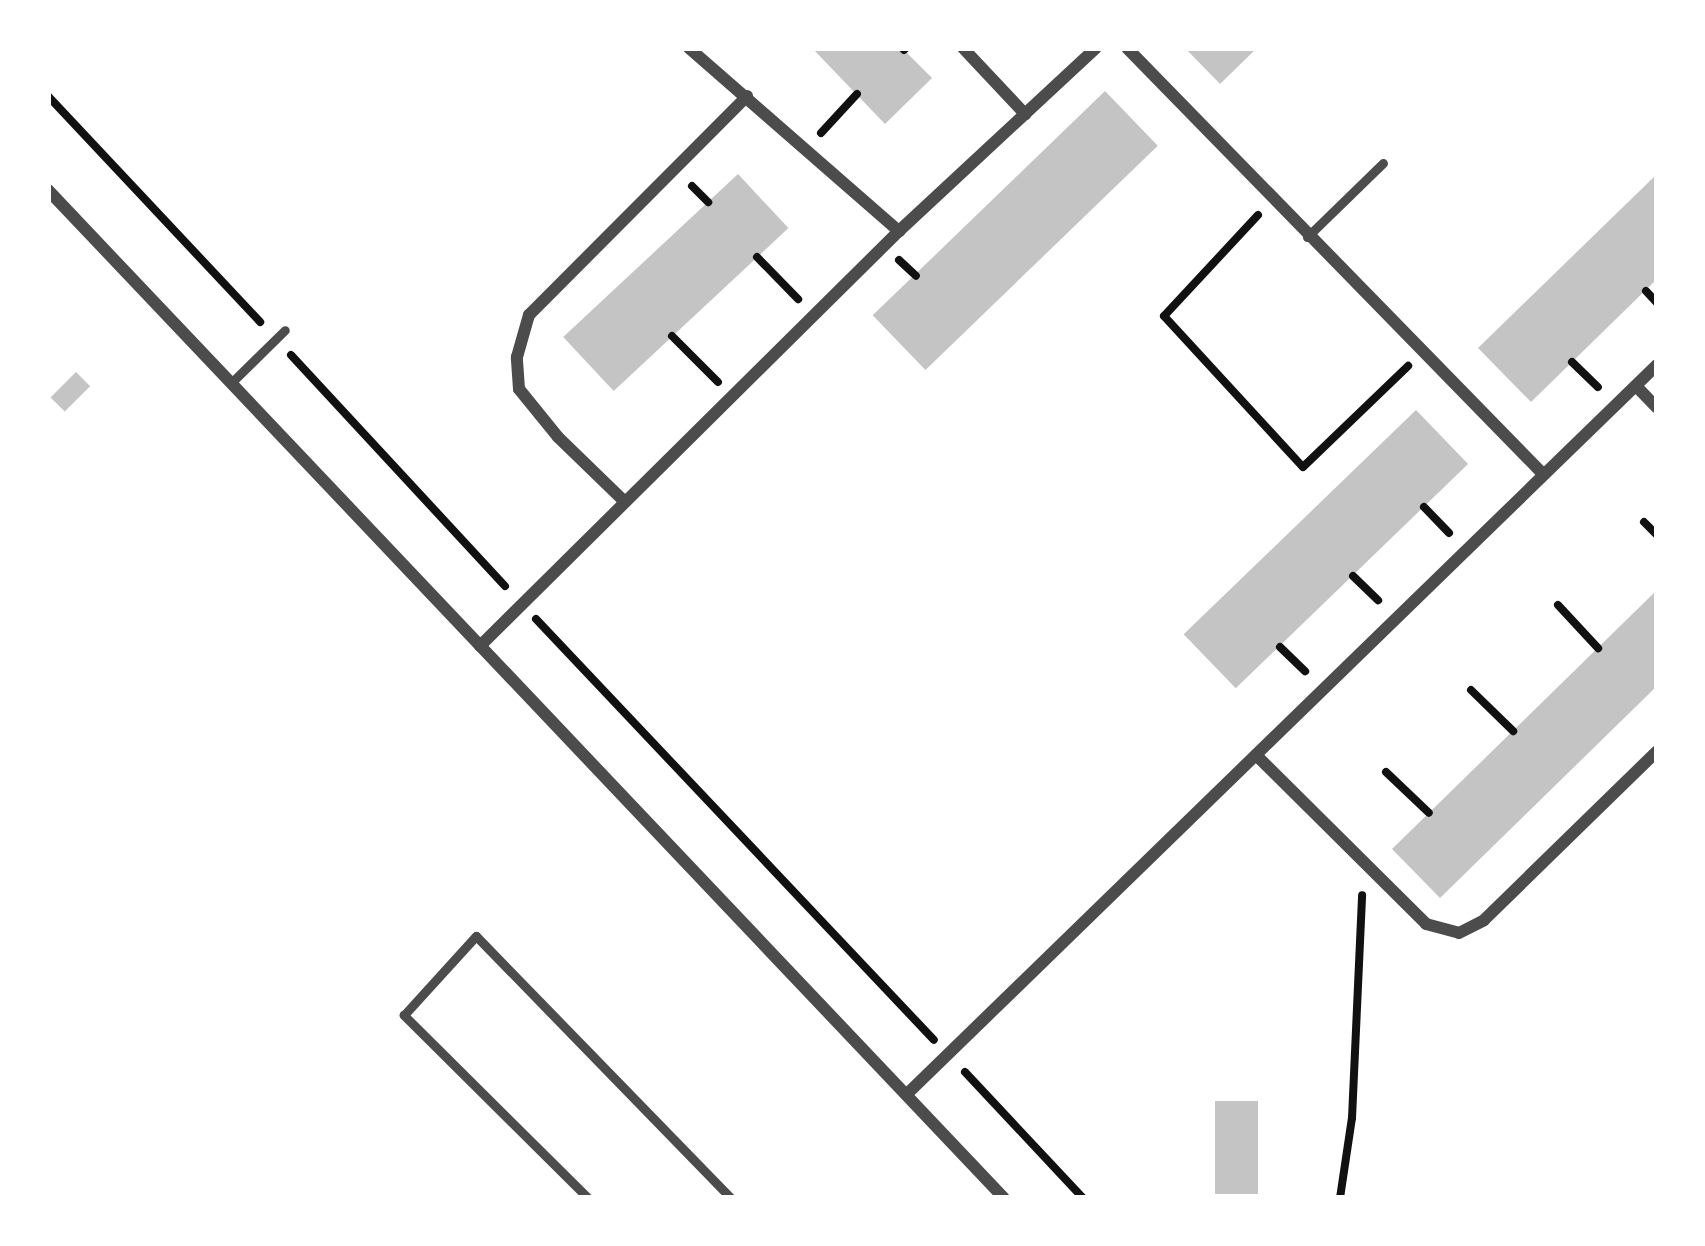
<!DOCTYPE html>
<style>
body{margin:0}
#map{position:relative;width:1705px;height:1246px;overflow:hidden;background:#fff;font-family:"Open Sans",sans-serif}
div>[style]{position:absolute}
.building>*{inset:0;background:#c4c4c4;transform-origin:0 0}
.path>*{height:8px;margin:-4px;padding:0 4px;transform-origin:4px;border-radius:4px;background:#111}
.service>*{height:9px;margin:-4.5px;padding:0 4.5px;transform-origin:4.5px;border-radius:4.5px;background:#4c4c4c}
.minor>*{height:12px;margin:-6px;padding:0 6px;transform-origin:6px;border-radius:6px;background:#4c4c4c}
span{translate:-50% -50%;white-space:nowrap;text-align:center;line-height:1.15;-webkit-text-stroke:9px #fff;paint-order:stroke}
.frame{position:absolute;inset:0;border:51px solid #fff;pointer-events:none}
</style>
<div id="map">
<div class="building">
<i style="clip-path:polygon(812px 48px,902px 48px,932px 78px,885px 124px)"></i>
<i style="clip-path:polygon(1185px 48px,1257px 48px,1220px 84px)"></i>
<i style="left:1105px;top:91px;width:76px;height:323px;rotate:46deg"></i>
<i style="left:738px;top:174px;width:74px;height:239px;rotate:47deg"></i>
<i style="clip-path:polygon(1657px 174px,1657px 279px,1531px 402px,1478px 348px)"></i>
<i style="left:76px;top:372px;width:20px;height:36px;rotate:45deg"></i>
<i style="left:1416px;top:410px;width:75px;height:323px;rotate:46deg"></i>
<i style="clip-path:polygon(1657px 590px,1657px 686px,1440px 898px,1392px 849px)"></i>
<i style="left:1215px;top:1101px;width:43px;height:93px"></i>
</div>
<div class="path">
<i style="left:904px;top:50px;width:3px;rotate:-45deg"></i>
<i style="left:48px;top:96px;width:310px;rotate:46.8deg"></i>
<i style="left:821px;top:133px;width:53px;rotate:-47.3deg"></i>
<i style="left:692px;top:186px;width:23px;rotate:45deg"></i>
<i style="left:1258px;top:215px;width:138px;rotate:132.9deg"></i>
<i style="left:1164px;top:316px;width:205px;rotate:47.4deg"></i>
<i style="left:1303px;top:467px;width:146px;rotate:-43.9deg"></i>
<i style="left:757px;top:257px;width:59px;rotate:45.7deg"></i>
<i style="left:899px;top:260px;width:23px;rotate:43deg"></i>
<i style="left:1646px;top:291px;width:16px;rotate:47deg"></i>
<i style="left:672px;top:336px;width:65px;rotate:45deg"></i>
<i style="left:291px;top:355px;width:315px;rotate:47.2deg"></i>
<i style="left:1572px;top:362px;width:36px;rotate:44deg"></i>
<i style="left:1424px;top:507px;width:36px;rotate:46deg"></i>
<i style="left:1644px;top:522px;width:18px;rotate:45deg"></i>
<i style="left:1353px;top:576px;width:35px;rotate:44deg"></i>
<i style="left:1558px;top:605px;width:59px;rotate:47.1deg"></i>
<i style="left:536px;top:619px;width:579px;rotate:46.61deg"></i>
<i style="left:1280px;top:647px;width:35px;rotate:44deg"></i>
<i style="left:1471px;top:690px;width:59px;rotate:44.3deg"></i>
<i style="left:1386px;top:772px;width:59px;rotate:43.6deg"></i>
<i style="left:965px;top:1072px;width:173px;rotate:46.9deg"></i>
<i style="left:1340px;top:1198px;width:81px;rotate:-81.5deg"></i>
<i style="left:1352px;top:1118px;width:223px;rotate:-87.4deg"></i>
</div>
<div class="service">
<i style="left:1307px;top:237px;width:106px;rotate:-44.2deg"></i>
<i style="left:232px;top:382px;width:74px;rotate:-44.5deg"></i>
<i style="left:588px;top:1198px;width:260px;rotate:-135.2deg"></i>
<i style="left:404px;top:1015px;width:107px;rotate:-47.7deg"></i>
<i style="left:476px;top:936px;width:366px;rotate:45.8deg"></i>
</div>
<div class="minor">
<i style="left:689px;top:48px;width:279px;rotate:41.1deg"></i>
<i style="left:963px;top:48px;width:91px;rotate:46.8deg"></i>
<i style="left:1127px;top:48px;width:595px;rotate:45.68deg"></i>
<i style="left:48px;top:190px;width:1389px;rotate:46.52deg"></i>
<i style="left:1636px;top:386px;width:30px;rotate:46deg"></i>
<i style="left:625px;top:502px;width:93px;rotate:-135.9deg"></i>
<i style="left:558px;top:437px;width:62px;rotate:-129.1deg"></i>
<i style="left:519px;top:389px;width:32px;rotate:-94deg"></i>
<i style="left:517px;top:357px;width:44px;rotate:-74.1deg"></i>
<i style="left:529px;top:315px;width:309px;rotate:-45.1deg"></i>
<i style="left:480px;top:646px;width:590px;rotate:-44.73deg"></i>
<i style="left:899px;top:231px;width:269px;rotate:-42.9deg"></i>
<i style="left:1256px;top:755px;width:240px;rotate:44.8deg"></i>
<i style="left:1426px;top:924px;width:34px;rotate:15deg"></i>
<i style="left:1459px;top:933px;width:28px;rotate:-27deg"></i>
<i style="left:1484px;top:920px;width:242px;rotate:-44.3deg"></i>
<i style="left:907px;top:1094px;width:1046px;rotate:-44.19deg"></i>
</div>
<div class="frame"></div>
</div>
